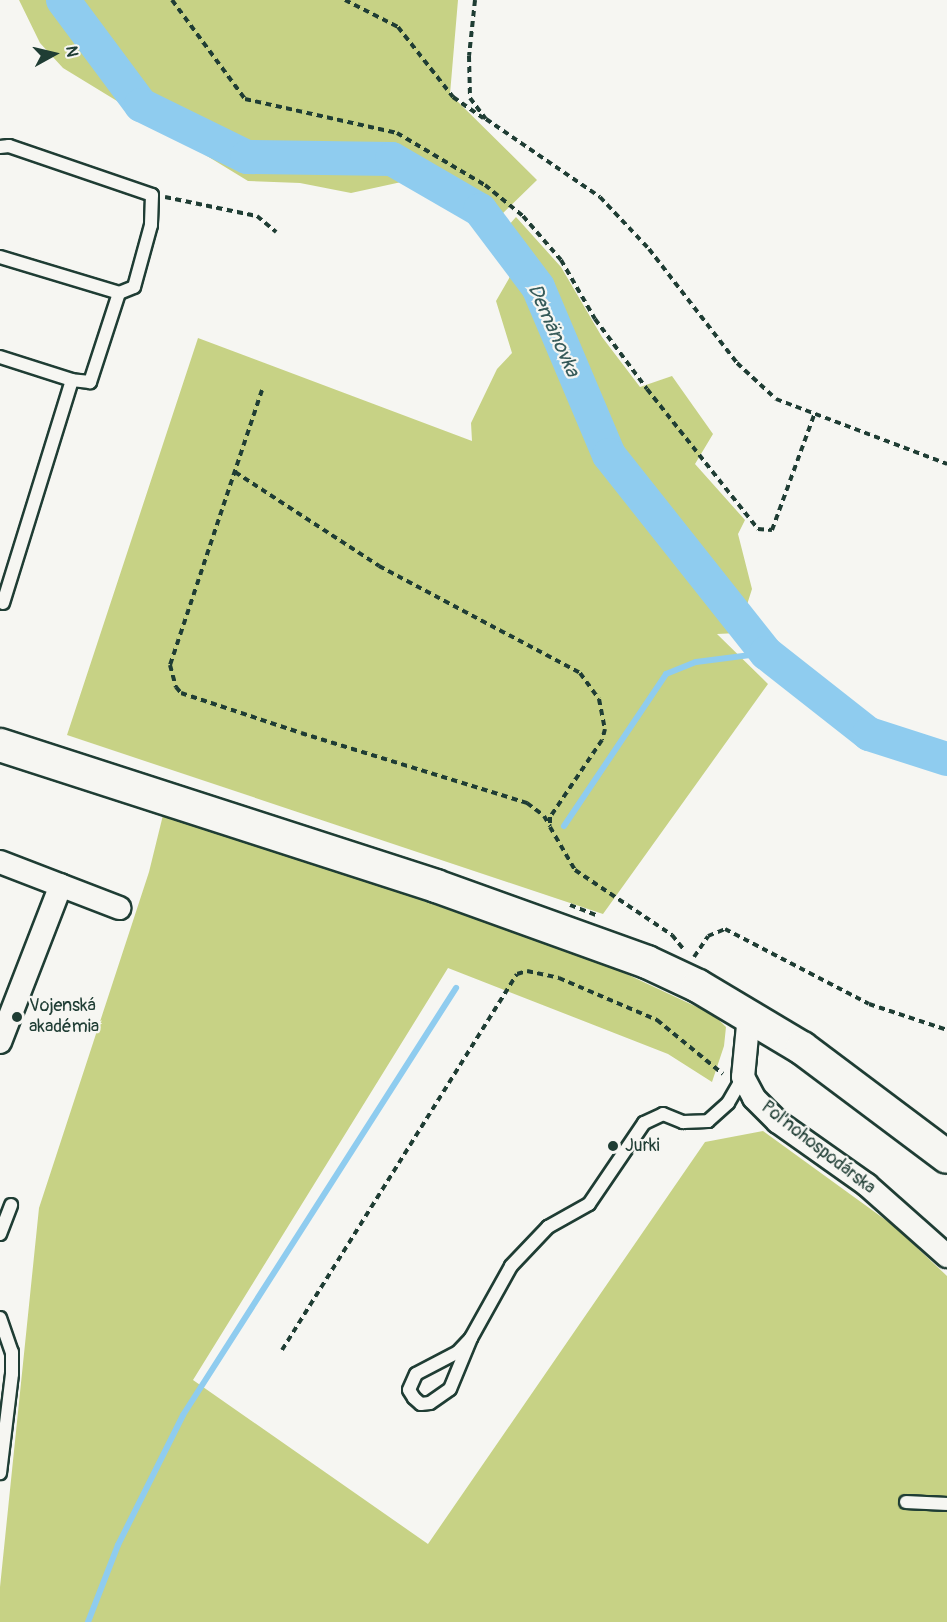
<!DOCTYPE html>
<meta charset="utf-8">
<style>
body{margin:0}
#map{position:relative;width:947px;height:1622px;overflow:hidden;background:#f6f6f2;font-family:Pangolin,sans-serif}
div>[style]{position:absolute}
.green>*{inset:0;background:#c7d285}
.stream>*{height:6px;margin:-3px;padding:0 3px;transform-origin:3px;border-radius:3px;background:#8fccef}
.river>*{height:34px;margin:-17px;padding:0 17px;transform-origin:17px;border-radius:17px;background:#8fccef}
.path>*{height:4px;margin-top:-2px;transform-origin:0;background:repeating-linear-gradient(90deg,#1f3d34 0 6px,transparent 0 10.5px)}
.roads{filter:drop-shadow(2px 0 #1f3d34) drop-shadow(-2px 0 #1f3d34) drop-shadow(0 2px #1f3d34) drop-shadow(0 -2px #1f3d34)}
.service>*{height:12px;margin:-6px;padding:0 6px;transform-origin:6px;border-radius:6px;background:#f6f6f2}
.minor>*{height:22px;margin:-11px;padding:0 11px;transform-origin:11px;border-radius:11px;background:#f6f6f2}
.secondary>*{height:32px;margin:-16px;padding:0 16px;transform-origin:16px;border-radius:16px;background:#f6f6f2}
.dots>*{width:16px;height:16px;translate:-50% -50%;box-sizing:border-box;border:3px solid #f6f6f2;border-radius:50%}
span{translate:-50% -50%;white-space:nowrap;text-align:center;line-height:1.15;-webkit-text-stroke:4.5px #f6f6f2;paint-order:stroke}
.poi-label{font-size:18px;color:#1f3d34}
.left{translate:0 -50%;text-align:left}
.street-label{font-size:18px;color:#1f3d34}
.water-label{font-size:20px;color:#355a59;font-style:italic}
.north{position:absolute;left:24px;top:24px;width:60px;height:60px;-webkit-text-stroke:4px #f6f6f2;paint-order:stroke;rotate:82deg;font-size:16px;font-weight:700;line-height:24px;text-align:center;color:#1f3d34}
.north::after{content:'';display:block;margin:auto;width:21px;height:27px;background:#1f3d34;clip-path:polygon(50% 0,100% 100%,50% 72%,0 100%)}
</style>
<div id="map">
<div class="green">
<i style="clip-path:polygon(19px 0,458px 0,450px 94px,537px 180px,501px 215px,404px 154px,406px 181px,351px 193px,300px 183px,248px 181px,63px 68px,40px 43px)"></i>
<i style="clip-path:polygon(516px 217px,561px 267px,602px 337px,640px 387px,672px 376px,713px 434px,695px 464px,745px 520px,738px 534px,752px 589px,738px 633px,717px 634px,768px 684px,603px 914px,67px 735px,198px 338px,472px 441px,471px 423px,497px 369px,512px 353px,496px 301px,523px 254px,508px 226px)"></i>
<i style="clip-path:polygon(164px 811px,605px 964px,714px 1015px,726px 1027px,724px 1046px,712px 1082px,668px 1054px,448px 968px,193px 1380px,428px 1544px,705px 1142px,763px 1131px,894px 1226px,947px 1276px,947px 1622px,0 1622px,0 1587px,39px 1208px,149px 872px)"></i>
</div>
<div class="stream">
<i style="left:564px;top:826px;width:183px;rotate:-56.1deg"></i>
<i style="left:666px;top:674px;width:32px;rotate:-22deg"></i>
<i style="left:696px;top:662px;width:71px;rotate:-7.3deg"></i>
<i style="left:88px;top:1622px;width:83px;rotate:-68.7deg"></i>
<i style="left:118px;top:1545px;width:145px;rotate:-63.4deg"></i>
<i style="left:183px;top:1415px;width:507px;rotate:-57.41deg"></i>
</div>
<div class="river">
<i style="left:63px;top:0;width:131px;rotate:53.4deg"></i>
<i style="left:141px;top:105px;width:118px;rotate:26.1deg"></i>
<i style="left:247px;top:157px;width:145px;rotate:0.8deg"></i>
<i style="left:392px;top:159px;width:102px;rotate:30.1deg"></i>
<i style="left:480px;top:210px;width:96px;rotate:53deg"></i>
<i style="left:538px;top:287px;width:182px;rotate:67.1deg"></i>
<i style="left:609px;top:455px;width:253px;rotate:51.6deg"></i>
<i style="left:766px;top:653px;width:131px;rotate:38.2deg"></i>
<i style="left:869px;top:734px;width:82px;rotate:17.8deg"></i>
</div>
<div class="path">
<i style="left:172px;top:0;width:123px;rotate:53.6deg"></i>
<i style="left:245px;top:99px;width:156px;rotate:12.6deg"></i>
<i style="left:397px;top:133px;width:102px;rotate:30.6deg"></i>
<i style="left:485px;top:185px;width:49px;rotate:39.2deg"></i>
<i style="left:523px;top:216px;width:58px;rotate:49.2deg"></i>
<i style="left:561px;top:260px;width:68px;rotate:60deg"></i>
<i style="left:595px;top:319px;width:87px;rotate:53.4deg"></i>
<i style="left:647px;top:389px;width:179px;rotate:51.6deg"></i>
<i style="left:758px;top:529px;width:14px;rotate:4deg"></i>
<i style="left:772px;top:530px;width:122px;rotate:-69.9deg"></i>
<i style="left:345px;top:0;width:59px;rotate:27deg"></i>
<i style="left:398px;top:27px;width:89px;rotate:51.8deg"></i>
<i style="left:453px;top:97px;width:37px;rotate:35deg"></i>
<i style="left:475px;top:0;width:56px;rotate:96.1deg"></i>
<i style="left:469px;top:56px;width:42px;rotate:88.6deg"></i>
<i style="left:470px;top:98px;width:26px;rotate:53deg"></i>
<i style="left:486px;top:119px;width:138px;rotate:34.4deg"></i>
<i style="left:600px;top:197px;width:71px;rotate:46.7deg"></i>
<i style="left:649px;top:249px;width:144px;rotate:52.3deg"></i>
<i style="left:737px;top:363px;width:53px;rotate:42.7deg"></i>
<i style="left:776px;top:399px;width:183px;rotate:20.8deg"></i>
<i style="left:165px;top:197px;width:94px;rotate:11.7deg"></i>
<i style="left:257px;top:216px;width:25px;rotate:40deg"></i>
<i style="left:262px;top:390px;width:290px;rotate:108.5deg"></i>
<i style="left:170px;top:665px;width:23px;rotate:75deg"></i>
<i style="left:176px;top:687px;width:8px;rotate:50deg"></i>
<i style="left:181px;top:693px;width:126px;rotate:18.4deg"></i>
<i style="left:301px;top:733px;width:237px;rotate:17.2deg"></i>
<i style="left:527px;top:803px;width:21px;rotate:37deg"></i>
<i style="left:544px;top:816px;width:12px;rotate:59deg"></i>
<i style="left:235px;top:472px;width:172px;rotate:33.1deg"></i>
<i style="left:379px;top:566px;width:228px;rotate:28deg"></i>
<i style="left:580px;top:673px;width:32px;rotate:54deg"></i>
<i style="left:599px;top:699px;width:31px;rotate:79deg"></i>
<i style="left:605px;top:729px;width:11px;rotate:105deg"></i>
<i style="left:602px;top:740px;width:93px;rotate:124deg"></i>
<i style="left:550px;top:817px;width:10px;rotate:90deg"></i>
<i style="left:550px;top:827px;width:50px;rotate:59.8deg"></i>
<i style="left:575px;top:870px;width:117px;rotate:33.8deg"></i>
<i style="left:672px;top:935px;width:19px;rotate:51deg"></i>
<i style="left:570px;top:905px;width:28px;rotate:21deg"></i>
<i style="left:694px;top:957px;width:25px;rotate:-56deg"></i>
<i style="left:708px;top:936px;width:18px;rotate:-22deg"></i>
<i style="left:725px;top:929px;width:162px;rotate:27.5deg"></i>
<i style="left:869px;top:1004px;width:82px;rotate:18.4deg"></i>
<i style="left:282px;top:1350px;width:443px;rotate:-58deg"></i>
<i style="left:517px;top:974px;width:10px;rotate:-17deg"></i>
<i style="left:527px;top:971px;width:33px;rotate:12deg"></i>
<i style="left:559px;top:978px;width:107px;rotate:23.2deg"></i>
<i style="left:657px;top:1020px;width:85px;rotate:39.3deg"></i>
</div>
<div class="roads">
<div class="service">
<i style="left:0;top:147px;width:9px;rotate:-6deg"></i>
<i style="left:9px;top:146px;width:151px;rotate:18.9deg"></i>
<i style="left:152px;top:195px;width:30px;rotate:92deg"></i>
<i style="left:151px;top:225px;width:64px;rotate:105.3deg"></i>
<i style="left:134px;top:287px;width:16px;rotate:158deg"></i>
<i style="left:0;top:257px;width:124px;rotate:16.8deg"></i>
<i style="left:119px;top:293px;width:94px;rotate:108deg"></i>
<i style="left:90px;top:382px;width:18px;rotate:-174deg"></i>
<i style="left:72px;top:380px;width:76px;rotate:-162.3deg"></i>
<i style="left:3px;top:603px;width:233px;rotate:-72.8deg"></i>
<i style="left:0;top:1234px;width:31px;rotate:-69deg"></i>
<i style="left:0;top:1318px;width:36px;rotate:71deg"></i>
<i style="left:12px;top:1352px;width:22px;rotate:90deg"></i>
<i style="left:12px;top:1374px;width:100px;rotate:96.9deg"></i>
<i style="left:471px;top:1338px;width:19px;rotate:133deg"></i>
<i style="left:458px;top:1352px;width:47px;rotate:152.4deg"></i>
<i style="left:416px;top:1374px;width:17px;rotate:114deg"></i>
<i style="left:409px;top:1390px;width:9px;rotate:58deg"></i>
<i style="left:414px;top:1398px;width:9px;rotate:41deg"></i>
<i style="left:421px;top:1404px;width:9px;rotate:-6deg"></i>
<i style="left:430px;top:1403px;width:24px;rotate:-35deg"></i>
<i style="left:450px;top:1389px;width:55px;rotate:-67.6deg"></i>
<i style="left:471px;top:1338px;width:82px;rotate:-60.9deg"></i>
<i style="left:511px;top:1266px;width:54px;rotate:-46.5deg"></i>
<i style="left:548px;top:1227px;width:47px;rotate:-29.3deg"></i>
<i style="left:589px;top:1204px;width:98px;rotate:-55.8deg"></i>
<i style="left:644px;top:1123px;width:21px;rotate:-25deg"></i>
<i style="left:663px;top:1114px;width:22px;rotate:22deg"></i>
<i style="left:683px;top:1122px;width:25px;rotate:-2deg"></i>
<i style="left:708px;top:1121px;width:27px;rotate:-42deg"></i>
<i style="left:728px;top:1103px;width:30px;rotate:-60deg"></i>
<i style="left:906px;top:1502px;width:41px;rotate:2.8deg"></i>
</div>
<div class="minor">
<i style="left:0;top:862px;width:128px;rotate:21.1deg"></i>
<i style="left:749px;top:1015px;width:62px;rotate:95.5deg"></i>
<i style="left:743px;top:1077px;width:24px;rotate:62deg"></i>
<i style="left:754px;top:1098px;width:34px;rotate:45deg"></i>
<i style="left:778px;top:1122px;width:109px;rotate:35.3deg"></i>
<i style="left:867px;top:1185px;width:107px;rotate:41.6deg"></i>
<i style="left:0;top:1042px;width:168px;rotate:-68.8deg"></i>
</div>
<div class="secondary">
<i style="left:0;top:745px;width:458px;rotate:17.9deg"></i>
<i style="left:436px;top:886px;width:224px;rotate:19.8deg"></i>
<i style="left:647px;top:962px;width:56px;rotate:25.2deg"></i>
<i style="left:698px;top:986px;width:121px;rotate:30.8deg"></i>
<i style="left:802px;top:1048px;width:181px;rotate:36.9deg"></i>
</div>
</div>
<div class="dots">
<i style="left:17px;top:1017px;background:#1f3d34"></i>
<i style="left:613px;top:1146px;background:#1f3d34"></i>
</div>
<div class="poi-label">
<span class="left" style="left:29px;top:1017px">Vojenská<br>akadémia</span>
<span class="left" style="left:625px;top:1146px">Jurki</span>
</div>
<div class="street-label">
<span style="left:818px;top:1148px;rotate:38deg">Poľnohospodárska</span>
</div>
<div class="water-label">
<span style="left:554px;top:330px;rotate:66deg">Demänovka</span>
</div>
<div class="north">N</div>
</div>
